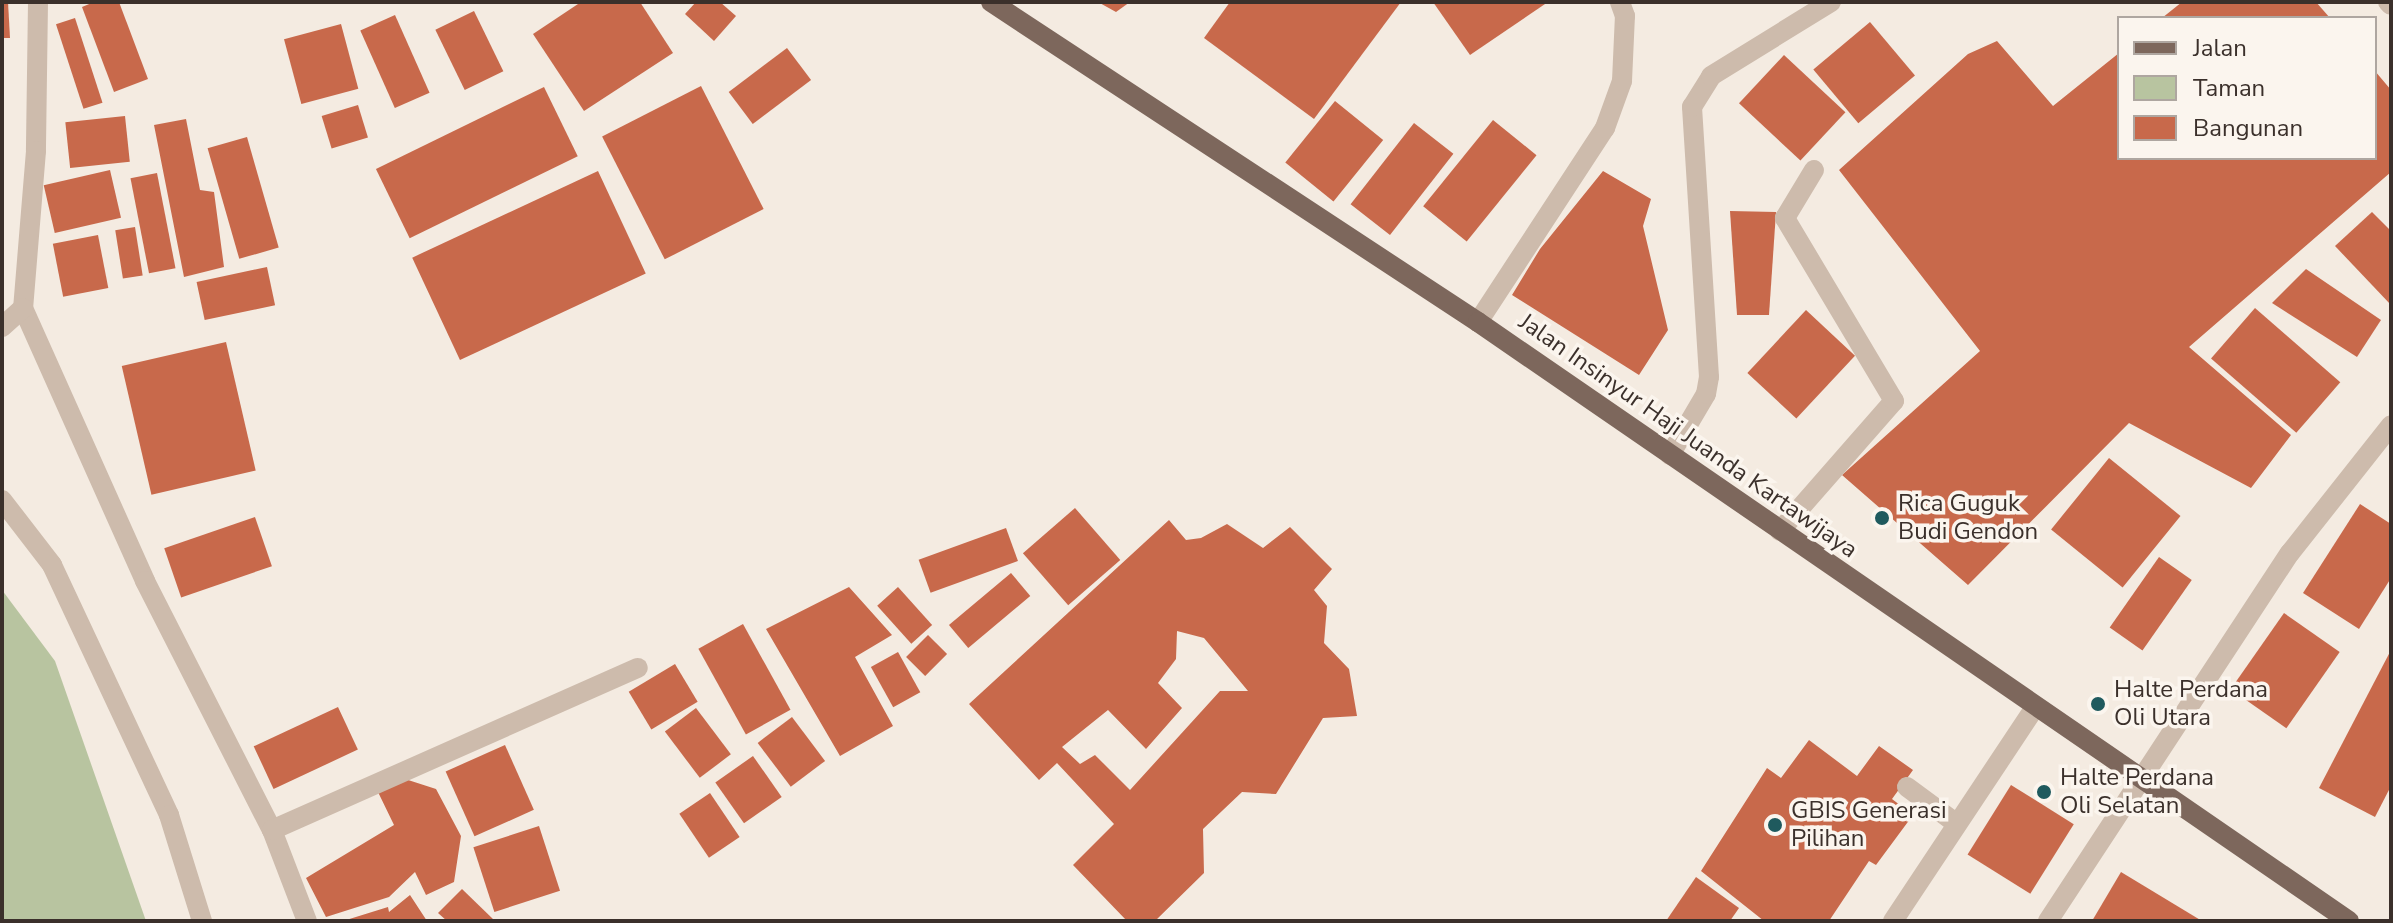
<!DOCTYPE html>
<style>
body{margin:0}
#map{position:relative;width:2393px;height:923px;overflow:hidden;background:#f4ebe1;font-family:"Nunito Sans",sans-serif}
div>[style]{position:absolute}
.green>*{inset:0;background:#b8c4a0}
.building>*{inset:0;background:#c8694b;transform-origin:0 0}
.minor>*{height:20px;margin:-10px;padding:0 10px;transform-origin:10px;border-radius:10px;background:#cdbbac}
.major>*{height:20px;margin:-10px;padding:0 10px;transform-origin:10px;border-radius:10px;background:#7d675c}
.dots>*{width:22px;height:22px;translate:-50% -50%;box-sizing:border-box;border:4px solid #fbf5ee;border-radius:50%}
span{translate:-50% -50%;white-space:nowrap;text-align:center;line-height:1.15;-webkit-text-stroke:7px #fbf5ee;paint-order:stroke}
.street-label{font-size:24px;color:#3b302b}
.poi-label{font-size:24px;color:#3b302b}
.left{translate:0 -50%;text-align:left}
.frame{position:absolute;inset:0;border:4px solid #3b302b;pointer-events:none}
.legend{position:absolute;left:2117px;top:16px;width:260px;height:144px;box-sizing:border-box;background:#fbf5ee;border:2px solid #aea6a0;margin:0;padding:10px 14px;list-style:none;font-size:24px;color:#3b302b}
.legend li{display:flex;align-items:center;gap:16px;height:40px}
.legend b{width:40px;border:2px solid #aea6a0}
</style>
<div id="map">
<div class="green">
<i style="clip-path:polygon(2px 590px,55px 661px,146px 921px,2px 921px)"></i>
</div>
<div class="building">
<i style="clip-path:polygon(2px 2px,8px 2px,10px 38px,2px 38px)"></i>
<i style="clip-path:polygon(94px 2px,119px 2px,148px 79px,114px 92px,82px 7px)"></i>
<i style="clip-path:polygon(581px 2px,640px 2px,673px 53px,584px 111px,533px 34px)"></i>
<i style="clip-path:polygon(696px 2px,720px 2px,736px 16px,714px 41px,685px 14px)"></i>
<i style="clip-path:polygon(1098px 2px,1130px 2px,1116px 12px)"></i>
<i style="clip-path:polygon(1230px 2px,1401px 2px,1314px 119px,1204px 38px)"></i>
<i style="clip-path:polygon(1433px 2px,1548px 2px,1470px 55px)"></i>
<i style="clip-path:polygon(2182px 2px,2316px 2px,2330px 18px,2162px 18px)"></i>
<i style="left:474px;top:11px;width:67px;height:43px;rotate:64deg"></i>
<i style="left:395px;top:15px;width:85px;height:38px;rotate:66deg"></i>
<i style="left:75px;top:18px;width:89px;height:20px;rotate:72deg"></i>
<i style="left:1870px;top:22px;width:70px;height:74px;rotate:50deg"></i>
<i style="left:341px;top:24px;width:67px;height:59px;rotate:75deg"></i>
<i style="clip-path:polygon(1997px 41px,2053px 106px,2119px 53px,2119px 158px,2375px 158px,2375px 71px,2391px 90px,2391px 172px,2189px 347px,2291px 435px,2251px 488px,2129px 423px,1968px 585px,1842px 475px,1980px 351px,1839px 170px,1968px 54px)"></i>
<i style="left:787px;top:48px;width:40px;height:73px;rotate:53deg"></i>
<i style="left:1784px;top:55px;width:84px;height:66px;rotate:43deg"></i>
<i style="left:701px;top:86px;width:138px;height:111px;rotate:63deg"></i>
<i style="left:544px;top:87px;width:77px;height:187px;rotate:64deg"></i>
<i style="left:1335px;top:101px;width:62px;height:79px;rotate:39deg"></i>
<i style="left:358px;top:105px;width:34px;height:38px;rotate:73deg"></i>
<i style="left:125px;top:116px;width:46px;height:60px;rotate:84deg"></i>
<i style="clip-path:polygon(186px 119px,200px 190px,214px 192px,224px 267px,184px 277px,154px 125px)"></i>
<i style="left:1493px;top:120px;width:56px;height:111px;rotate:39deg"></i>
<i style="left:1414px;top:123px;width:50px;height:103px;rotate:38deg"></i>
<i style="left:247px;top:137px;width:115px;height:41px;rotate:74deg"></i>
<i style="left:110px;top:170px;width:49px;height:68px;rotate:77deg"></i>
<i style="left:598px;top:171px;width:113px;height:205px;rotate:65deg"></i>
<i style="clip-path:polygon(1603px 171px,1651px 199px,1643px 226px,1668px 330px,1639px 375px,1512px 295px,1540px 249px)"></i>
<i style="left:157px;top:173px;width:97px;height:27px;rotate:79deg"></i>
<i style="clip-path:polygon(1730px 211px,1776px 212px,1769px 315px,1737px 315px)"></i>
<i style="clip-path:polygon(2372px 212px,2391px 231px,2391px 305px,2335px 246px)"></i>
<i style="left:135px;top:227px;width:49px;height:20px;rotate:81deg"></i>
<i style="left:98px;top:235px;width:54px;height:46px;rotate:79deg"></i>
<i style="left:267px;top:267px;width:39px;height:72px;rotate:78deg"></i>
<i style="clip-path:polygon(2306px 269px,2381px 320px,2357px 357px,2272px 303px)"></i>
<i style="left:2255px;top:308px;width:113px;height:67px;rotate:41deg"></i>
<i style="left:1806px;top:310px;width:67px;height:86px;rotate:43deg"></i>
<i style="left:226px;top:342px;width:132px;height:107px;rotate:77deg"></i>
<i style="left:2109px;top:458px;width:92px;height:92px;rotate:39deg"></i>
<i style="clip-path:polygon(2360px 504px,2391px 524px,2391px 578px,2359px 629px,2303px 593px)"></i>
<i style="left:1075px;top:508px;width:69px;height:69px;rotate:49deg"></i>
<i style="left:255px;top:517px;width:52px;height:96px;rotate:71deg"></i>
<i style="clip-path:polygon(evenodd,1169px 520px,1186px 540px,1201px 538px,1227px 524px,1263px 548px,1290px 527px,1332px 569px,1314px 590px,1327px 606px,1324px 643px,1349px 669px,1357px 716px,1323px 718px,1276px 794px,1242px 792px,1203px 829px,1204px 873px,1155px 921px,1127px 921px,1073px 865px,1114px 824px,1057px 763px,1039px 780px,969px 704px,1169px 520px,1177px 631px,1204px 638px,1248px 691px,1220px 691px,1130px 790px,1095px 755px,1080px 764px,1062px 747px,1108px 710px,1146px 749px,1182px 708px,1158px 683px,1176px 659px,1177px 631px)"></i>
<i style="left:1006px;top:528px;width:35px;height:93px;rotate:70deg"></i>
<i style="left:2159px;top:557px;width:40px;height:86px;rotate:35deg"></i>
<i style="left:1011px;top:573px;width:30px;height:81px;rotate:50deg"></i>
<i style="clip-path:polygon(849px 587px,892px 635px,855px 657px,893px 726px,840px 756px,766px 629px)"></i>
<i style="left:898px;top:587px;width:51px;height:28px;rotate:48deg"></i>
<i style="left:2284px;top:613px;width:68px;height:93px;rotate:35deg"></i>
<i style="left:743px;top:624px;width:98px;height:51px;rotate:61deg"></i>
<i style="left:928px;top:635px;width:27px;height:31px;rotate:45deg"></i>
<i style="clip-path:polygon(2391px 650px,2391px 786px,2375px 817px,2319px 788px)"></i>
<i style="left:898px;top:652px;width:46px;height:31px;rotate:61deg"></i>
<i style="left:675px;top:664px;width:44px;height:54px;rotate:59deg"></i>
<i style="left:338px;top:707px;width:47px;height:93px;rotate:65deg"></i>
<i style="left:696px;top:708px;width:58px;height:39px;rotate:53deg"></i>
<i style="left:792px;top:717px;width:55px;height:43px;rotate:53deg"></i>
<i style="clip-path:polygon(1809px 740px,1857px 776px,1879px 746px,1913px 770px,1892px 799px,1913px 815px,1876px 865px,1869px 861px,1829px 921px,1764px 921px,1701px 871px,1767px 768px,1781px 778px)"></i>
<i style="left:505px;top:745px;width:71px;height:65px;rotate:66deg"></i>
<i style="left:753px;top:756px;width:50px;height:46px;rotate:55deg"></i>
<i style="clip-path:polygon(405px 779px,436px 789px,461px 836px,454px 882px,426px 895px,415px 872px,389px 897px,326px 917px,306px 878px,394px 825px,378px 792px)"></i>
<i style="left:2011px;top:785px;width:74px;height:82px;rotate:32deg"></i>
<i style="left:710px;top:793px;width:53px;height:37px;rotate:56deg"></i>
<i style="left:539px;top:826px;width:68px;height:69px;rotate:72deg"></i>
<i style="clip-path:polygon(2121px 872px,2202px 921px,2092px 921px)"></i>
<i style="clip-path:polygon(1696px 877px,1739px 908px,1730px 921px,1666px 921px)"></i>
<i style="clip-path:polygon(462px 889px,495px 921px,447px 921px,438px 913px)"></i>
<i style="clip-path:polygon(410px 895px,427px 921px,343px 921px,388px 907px,389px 912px)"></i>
</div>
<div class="minor">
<i style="left:38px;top:2px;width:149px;rotate:90.8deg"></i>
<i style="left:36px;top:151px;width:158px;rotate:94.7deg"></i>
<i style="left:23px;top:308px;width:299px;rotate:65.9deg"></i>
<i style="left:145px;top:581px;width:280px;rotate:63deg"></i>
<i style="left:272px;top:830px;width:97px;rotate:69deg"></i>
<i style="left:2388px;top:2px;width:4px;rotate:45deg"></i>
<i style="left:1478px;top:322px;width:232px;rotate:-56.8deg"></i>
<i style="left:1605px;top:128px;width:50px;rotate:-70.1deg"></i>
<i style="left:1622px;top:81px;width:65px;rotate:-87.4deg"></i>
<i style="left:1625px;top:16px;width:15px;rotate:-110deg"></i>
<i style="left:2px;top:327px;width:28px;rotate:-42deg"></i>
<i style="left:1670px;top:455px;width:71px;rotate:-59.5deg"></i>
<i style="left:1706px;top:394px;width:17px;rotate:-80deg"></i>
<i style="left:1709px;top:377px;width:271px;rotate:-93.6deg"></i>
<i style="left:1692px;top:107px;width:36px;rotate:-58deg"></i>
<i style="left:1711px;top:76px;width:141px;rotate:-31.7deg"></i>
<i style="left:2px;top:500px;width:82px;rotate:52.4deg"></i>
<i style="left:52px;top:565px;width:276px;rotate:64.9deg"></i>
<i style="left:169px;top:815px;width:111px;rotate:72.7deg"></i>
<i style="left:1780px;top:531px;width:173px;rotate:-48.8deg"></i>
<i style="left:1894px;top:401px;width:213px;rotate:-120.8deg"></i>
<i style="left:1785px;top:218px;width:56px;rotate:-58.9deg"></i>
<i style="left:1907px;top:787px;width:62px;rotate:36.5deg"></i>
<i style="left:272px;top:830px;width:400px;rotate:-23.9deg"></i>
<i style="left:1893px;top:921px;width:257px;rotate:-56.4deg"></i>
<i style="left:2048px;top:921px;width:440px;rotate:-56.7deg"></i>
<i style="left:2290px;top:553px;width:163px;rotate:-51.7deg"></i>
</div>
<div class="major">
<i style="left:991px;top:2px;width:583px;rotate:33.31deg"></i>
<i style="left:1478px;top:322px;width:1057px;rotate:34.52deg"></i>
</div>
<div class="dots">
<i style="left:1882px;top:518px;background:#1f5a5e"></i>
<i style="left:2098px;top:704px;background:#1f5a5e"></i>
<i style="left:2044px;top:792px;background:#1f5a5e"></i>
<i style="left:1775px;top:825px;background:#1f5a5e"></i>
</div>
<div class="street-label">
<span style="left:1688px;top:436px;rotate:35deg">Jalan Insinyur Haji Juanda Kartawijaya</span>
</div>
<div class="poi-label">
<span class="left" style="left:1898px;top:518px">Rica Guguk<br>Budi Gendon</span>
<span class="left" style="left:2114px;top:704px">Halte Perdana<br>Oli Utara</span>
<span class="left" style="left:2060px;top:792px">Halte Perdana<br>Oli Selatan</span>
<span class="left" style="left:1791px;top:825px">GBIS Generasi<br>Pilihan</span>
</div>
<div class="frame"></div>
<ul class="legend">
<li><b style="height:10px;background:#7d675c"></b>Jalan</li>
<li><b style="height:22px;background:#b8c4a0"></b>Taman</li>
<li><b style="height:22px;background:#c8694b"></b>Bangunan</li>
</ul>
</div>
